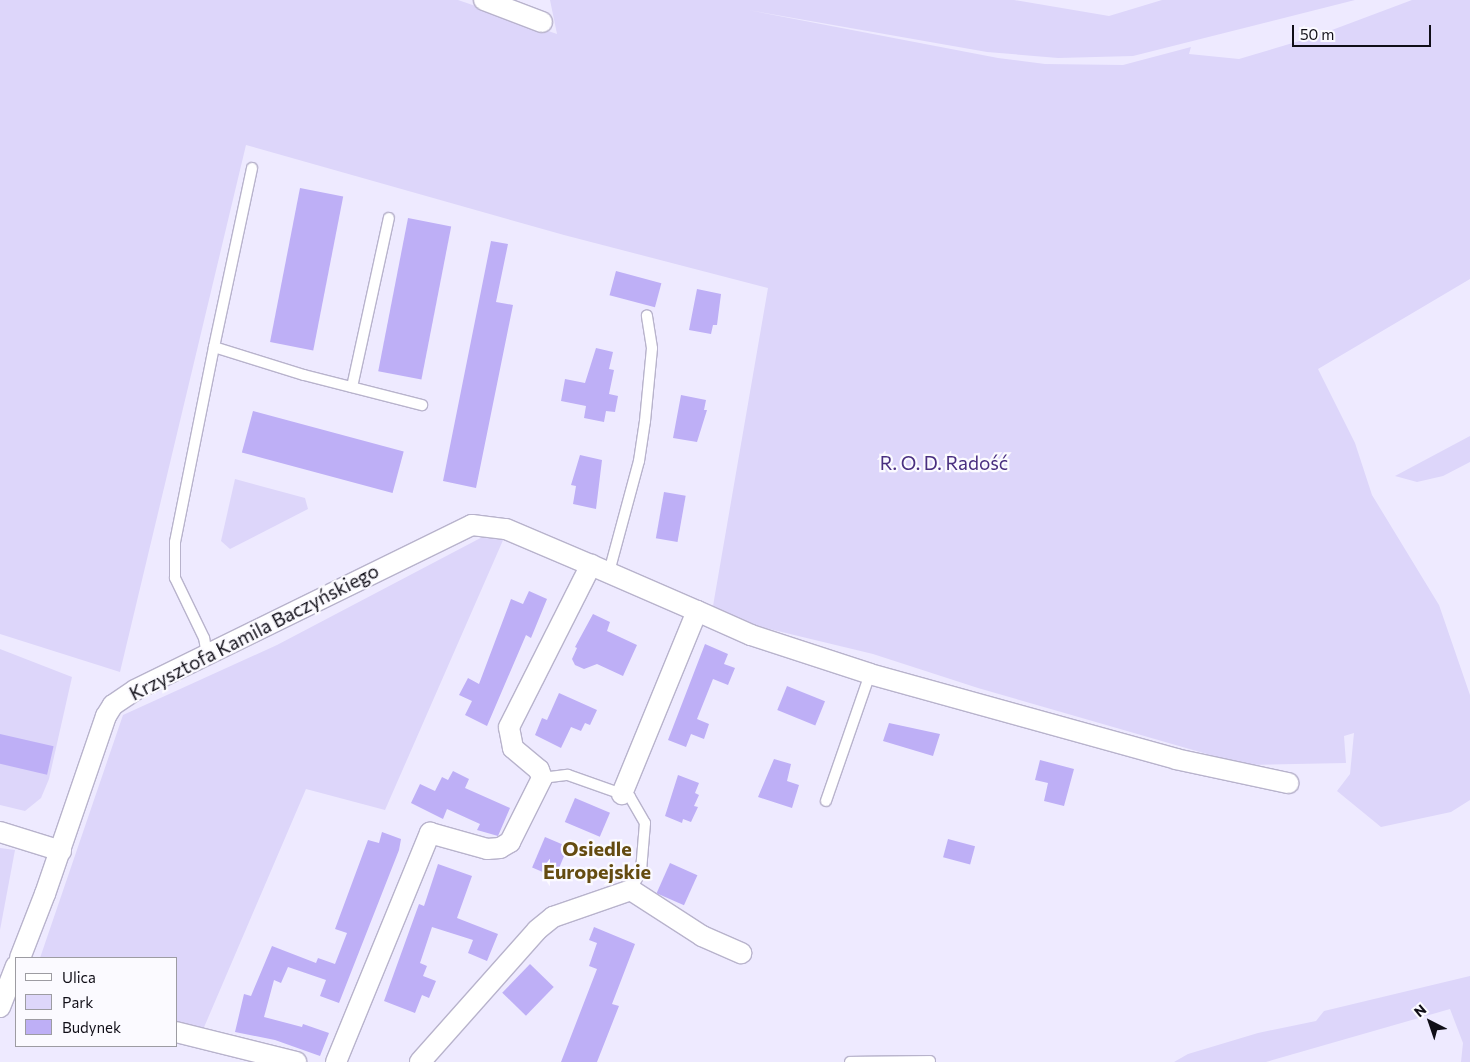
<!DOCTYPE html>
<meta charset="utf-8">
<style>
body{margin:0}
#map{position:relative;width:1470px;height:1062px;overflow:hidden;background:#eeeaff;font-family:Commissioner,sans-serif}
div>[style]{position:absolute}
.green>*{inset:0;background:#ddd6fa}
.building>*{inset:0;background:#beaff6;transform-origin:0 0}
.roads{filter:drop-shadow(1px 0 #b8b3cc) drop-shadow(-1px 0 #b8b3cc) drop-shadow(0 1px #b8b3cc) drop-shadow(0 -1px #b8b3cc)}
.lane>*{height:10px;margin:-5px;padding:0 5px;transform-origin:5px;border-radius:5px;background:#fff}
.street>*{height:20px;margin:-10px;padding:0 10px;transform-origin:10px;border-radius:10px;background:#fff}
span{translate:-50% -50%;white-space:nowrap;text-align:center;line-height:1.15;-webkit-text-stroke:4.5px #fbfaff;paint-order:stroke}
.park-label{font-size:19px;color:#492f80}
.street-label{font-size:19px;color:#100e17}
.neighbourhood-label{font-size:20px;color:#644b10;font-weight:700}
.legend{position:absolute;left:15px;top:957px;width:162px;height:90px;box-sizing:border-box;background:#fbfaff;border:1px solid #9d9ca2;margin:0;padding:6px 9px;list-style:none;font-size:15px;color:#100e17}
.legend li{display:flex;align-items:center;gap:10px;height:25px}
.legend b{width:25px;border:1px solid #9d9ca2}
.north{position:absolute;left:1405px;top:997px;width:50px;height:50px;-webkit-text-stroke:4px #fbfaff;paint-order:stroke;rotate:319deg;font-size:14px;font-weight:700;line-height:20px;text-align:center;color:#100e17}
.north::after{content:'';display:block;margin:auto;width:18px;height:22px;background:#100e17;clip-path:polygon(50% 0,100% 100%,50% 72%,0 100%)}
.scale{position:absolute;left:1292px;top:25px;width:139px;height:22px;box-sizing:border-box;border:2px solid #100e17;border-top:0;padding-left:6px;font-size:15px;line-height:18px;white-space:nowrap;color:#100e17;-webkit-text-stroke:4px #fbfaff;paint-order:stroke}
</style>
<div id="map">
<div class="green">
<i style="clip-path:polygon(0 0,458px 0,557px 34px,550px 0,1014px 0,1109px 16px,1162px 0,1355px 0,1133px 56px,1058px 58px,987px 52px,748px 10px,998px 58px,1045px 64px,1123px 65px,1191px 47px,1189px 54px,1239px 59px,1316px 36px,1412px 0,1470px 0,1470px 279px,1318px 369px,1355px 443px,1372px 495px,1439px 605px,1470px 695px,1470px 800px,1451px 812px,1381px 827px,1337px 791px,1350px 774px,1354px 733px,1344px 736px,1346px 763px,1245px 765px,978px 688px,873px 654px,724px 618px,713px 606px,768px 288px,564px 235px,246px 145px,120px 672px,0 634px)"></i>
<i style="clip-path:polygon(1470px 436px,1470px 462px,1443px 476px,1417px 482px,1395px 476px)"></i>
<i style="clip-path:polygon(235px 479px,305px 498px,308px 509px,230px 549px,221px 541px)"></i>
<i style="clip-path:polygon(511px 522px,385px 810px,306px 789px,199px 1039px,176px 1033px,176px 958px,40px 958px,123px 715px,277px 645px)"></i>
<i style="clip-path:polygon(0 649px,72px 677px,49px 779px,41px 798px,25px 811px,0 805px)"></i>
<i style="clip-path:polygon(0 848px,15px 850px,0 930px)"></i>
<i style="clip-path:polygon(1470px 976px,1470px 1062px,1461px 1062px,1463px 1043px,1450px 1009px,1266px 1062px,1174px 1062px,1188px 1054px,1258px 1033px,1316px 1021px,1324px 1011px)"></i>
</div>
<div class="building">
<i style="left:300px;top:188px;width:44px;height:157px;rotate:11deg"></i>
<i style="left:408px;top:218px;width:44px;height:156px;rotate:11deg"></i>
<i style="clip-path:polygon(491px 241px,508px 244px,496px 302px,513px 305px,476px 488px,443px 481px)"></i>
<i style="left:616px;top:271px;width:47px;height:25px;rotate:15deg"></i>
<i style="clip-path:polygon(697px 289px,721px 294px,717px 325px,713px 325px,711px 334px,689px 330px)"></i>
<i style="clip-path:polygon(596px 348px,613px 352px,609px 369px,614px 370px,609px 394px,618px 396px,615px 412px,606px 411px,604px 422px,584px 418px,586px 406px,561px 401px,565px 379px,585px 383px)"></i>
<i style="clip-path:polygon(681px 395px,706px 400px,704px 410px,707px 410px,697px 442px,673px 438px)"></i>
<i style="left:253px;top:411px;width:156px;height:43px;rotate:15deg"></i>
<i style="clip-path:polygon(580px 455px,602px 460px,596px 509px,573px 504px,576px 486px,571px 485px)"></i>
<i style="left:664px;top:492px;width:22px;height:47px;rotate:10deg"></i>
<i style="clip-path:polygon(529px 591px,547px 599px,531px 638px,526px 635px,487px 726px,465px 715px,472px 701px,459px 695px,468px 678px,479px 684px,511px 599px,523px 604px)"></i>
<i style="clip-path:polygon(593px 614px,610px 622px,607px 631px,637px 645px,623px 676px,597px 664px,584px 669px,575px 665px,572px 659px,577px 648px,575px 647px)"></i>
<i style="clip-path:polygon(705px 644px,728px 654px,724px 664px,735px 668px,728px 685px,713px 679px,697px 719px,709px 724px,704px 739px,691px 734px,686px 747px,668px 740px)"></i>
<i style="left:787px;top:686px;width:41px;height:26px;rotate:22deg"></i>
<i style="clip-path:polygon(559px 693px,597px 710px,590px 725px,585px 723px,581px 731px,571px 727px,561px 748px,535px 735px,542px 718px,547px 720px)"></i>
<i style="clip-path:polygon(889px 723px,940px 734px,933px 756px,883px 741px)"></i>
<i style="left:0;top:734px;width:55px;height:29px;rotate:13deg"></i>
<i style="clip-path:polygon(774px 759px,791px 764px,787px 781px,799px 785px,792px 808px,758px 797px)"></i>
<i style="clip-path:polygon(1040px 760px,1074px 769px,1064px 806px,1044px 801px,1048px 783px,1035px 780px)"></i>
<i style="clip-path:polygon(453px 771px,469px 779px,465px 788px,510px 808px,498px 836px,477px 830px,480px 824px,447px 809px,443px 819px,411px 803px,420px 784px,435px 791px,442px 777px,448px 780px)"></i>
<i style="clip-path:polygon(678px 775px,699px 783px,695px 793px,699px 795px,694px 806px,698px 807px,691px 822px,683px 819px,682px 823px,665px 816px)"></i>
<i style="left:575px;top:798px;width:38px;height:26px;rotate:23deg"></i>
<i style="clip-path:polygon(382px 832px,401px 839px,399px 850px,339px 1003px,320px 996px,326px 980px,288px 967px,281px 983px,274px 980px,264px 1017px,302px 1027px,303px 1024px,329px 1033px,320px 1056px,275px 1040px,235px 1032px,244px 994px,251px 996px,272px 946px,316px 963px,318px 958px,335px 964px,347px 933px,335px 929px,368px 840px,379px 843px)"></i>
<i style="left:545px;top:837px;width:25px;height:33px;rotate:23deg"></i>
<i style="left:948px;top:839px;width:28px;height:19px;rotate:15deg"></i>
<i style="left:670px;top:863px;width:30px;height:33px;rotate:24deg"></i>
<i style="clip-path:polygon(438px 864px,472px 876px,457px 918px,498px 934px,487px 961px,468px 953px,473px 940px,432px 927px,420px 963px,427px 966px,423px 976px,436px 981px,429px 998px,422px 995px,415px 1013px,384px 1001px,419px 904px,424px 906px)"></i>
<i style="clip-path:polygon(594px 927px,635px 944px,612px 1004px,619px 1006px,597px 1062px,561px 1062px,597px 969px,589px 966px,597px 943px,589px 940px)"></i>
<i style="left:530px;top:964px;width:33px;height:40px;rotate:44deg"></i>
</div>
<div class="roads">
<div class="lane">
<i style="left:214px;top:347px;width:183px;rotate:-78deg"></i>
<i style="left:352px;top:387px;width:173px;rotate:-77.7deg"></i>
<i style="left:609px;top:572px;width:115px;rotate:-74.9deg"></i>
<i style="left:639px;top:461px;width:40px;rotate:-81.5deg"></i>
<i style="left:645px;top:421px;width:73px;rotate:-84.5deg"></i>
<i style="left:652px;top:348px;width:33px;rotate:-99deg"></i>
<i style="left:207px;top:656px;width:18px;rotate:-99deg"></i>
<i style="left:204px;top:638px;width:67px;rotate:-115.8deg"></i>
<i style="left:175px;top:578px;width:36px;rotate:-90deg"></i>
<i style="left:175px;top:542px;width:199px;rotate:-78.7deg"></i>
<i style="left:214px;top:347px;width:94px;rotate:17.3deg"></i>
<i style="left:304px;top:375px;width:122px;rotate:14.3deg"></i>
<i style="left:542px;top:778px;width:26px;rotate:-7deg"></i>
<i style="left:568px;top:775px;width:66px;rotate:19.5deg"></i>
<i style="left:630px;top:797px;width:30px;rotate:60deg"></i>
<i style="left:645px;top:823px;width:48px;rotate:94.8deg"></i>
<i style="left:641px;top:871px;width:21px;rotate:118deg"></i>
<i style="left:826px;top:801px;width:134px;rotate:-70.9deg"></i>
<i style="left:850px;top:1062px;width:80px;rotate:-0.7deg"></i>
</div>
<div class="street">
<i style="left:484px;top:0;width:62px;rotate:20.8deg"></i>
<i style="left:697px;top:611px;width:59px;rotate:24deg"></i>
<i style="left:751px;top:635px;width:125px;rotate:18.1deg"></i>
<i style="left:870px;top:674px;width:318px;rotate:15.5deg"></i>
<i style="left:1176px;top:759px;width:115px;rotate:12.1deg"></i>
<i style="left:0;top:832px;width:64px;rotate:17.3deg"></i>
<i style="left:20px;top:958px;width:69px;rotate:-68.7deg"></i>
<i style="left:45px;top:894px;width:188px;rotate:-71.1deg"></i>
<i style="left:106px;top:716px;width:13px;rotate:-58deg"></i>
<i style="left:113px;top:705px;width:27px;rotate:-34deg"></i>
<i style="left:135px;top:690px;width:375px;rotate:-26.1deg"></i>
<i style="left:472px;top:525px;width:34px;rotate:7deg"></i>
<i style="left:506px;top:529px;width:92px;rotate:23deg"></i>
<i style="left:0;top:1007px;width:44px;rotate:-68.7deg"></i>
<i style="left:176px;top:1032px;width:124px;rotate:14deg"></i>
<i style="left:336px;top:1062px;width:248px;rotate:-67.7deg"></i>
<i style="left:430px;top:833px;width:59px;rotate:15.7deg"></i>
<i style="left:487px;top:849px;width:13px;rotate:-4deg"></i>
<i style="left:500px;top:848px;width:12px;rotate:-31deg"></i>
<i style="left:510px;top:842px;width:72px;rotate:-63.4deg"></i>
<i style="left:542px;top:778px;width:9px;rotate:-111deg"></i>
<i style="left:539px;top:770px;width:34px;rotate:-140deg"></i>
<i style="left:513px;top:748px;width:21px;rotate:-101deg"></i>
<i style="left:509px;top:727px;width:182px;rotate:-63.2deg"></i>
<i style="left:591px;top:565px;width:116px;rotate:23.5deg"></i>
<i style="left:697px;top:611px;width:198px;rotate:112.3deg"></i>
<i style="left:420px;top:1062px;width:176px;rotate:-48.4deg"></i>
<i style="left:537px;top:930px;width:21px;rotate:-39deg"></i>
<i style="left:553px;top:917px;width:83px;rotate:-19.1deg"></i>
<i style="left:631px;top:890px;width:85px;rotate:32.9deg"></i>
<i style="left:702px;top:936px;width:43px;rotate:23.6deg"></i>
</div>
</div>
<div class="park-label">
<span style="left:944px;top:463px">R. O. D. Radość</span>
</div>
<div class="street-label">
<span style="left:254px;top:632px;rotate:-27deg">Krzysztofa Kamila Baczyńskiego</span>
</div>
<div class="neighbourhood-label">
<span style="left:597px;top:860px">Osiedle<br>Europejskie</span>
</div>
<ul class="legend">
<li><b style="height:6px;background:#fff"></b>Ulica</li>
<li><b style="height:14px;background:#ddd6fa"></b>Park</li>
<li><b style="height:14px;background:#beaff6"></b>Budynek</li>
</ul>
<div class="north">N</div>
<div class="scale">50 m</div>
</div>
